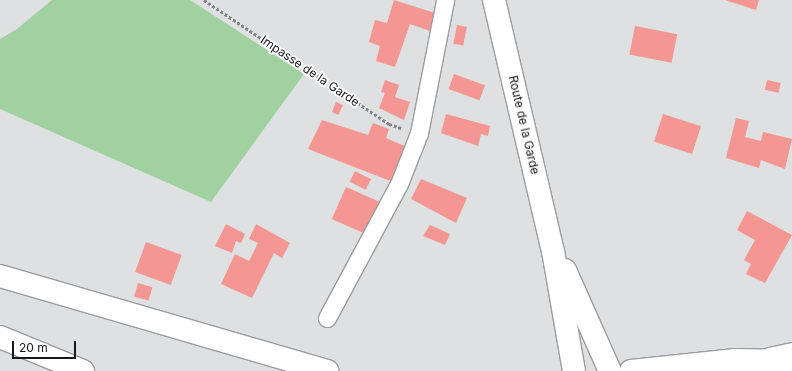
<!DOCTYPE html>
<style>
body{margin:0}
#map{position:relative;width:792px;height:371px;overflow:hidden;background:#dfe0e2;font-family:Inter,sans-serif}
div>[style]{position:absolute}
.green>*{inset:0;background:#a1d1a1}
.building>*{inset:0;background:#f49691;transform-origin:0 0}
.path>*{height:2.5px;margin-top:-1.25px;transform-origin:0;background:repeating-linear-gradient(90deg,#838485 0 3px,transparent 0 5px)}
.roads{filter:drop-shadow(1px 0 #9b9c9e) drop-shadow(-1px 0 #9b9c9e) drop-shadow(0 1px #9b9c9e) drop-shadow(0 -1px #9b9c9e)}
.lane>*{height:8px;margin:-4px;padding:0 4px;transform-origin:4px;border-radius:4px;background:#fff}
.street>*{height:17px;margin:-8.5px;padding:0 8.5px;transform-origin:8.5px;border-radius:8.5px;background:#fff}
.secondary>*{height:22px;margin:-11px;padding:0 11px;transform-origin:11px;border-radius:11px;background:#fff}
.primary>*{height:22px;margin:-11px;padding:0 11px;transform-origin:11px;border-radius:11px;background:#fff}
.highway>*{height:22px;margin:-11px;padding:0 11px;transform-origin:11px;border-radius:11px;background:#fff}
span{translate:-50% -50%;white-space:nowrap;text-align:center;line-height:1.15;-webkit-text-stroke:3.5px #fff;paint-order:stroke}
.street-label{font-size:12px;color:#181819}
.scale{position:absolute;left:12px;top:341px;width:64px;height:18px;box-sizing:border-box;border:2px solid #181819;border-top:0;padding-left:5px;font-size:12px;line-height:14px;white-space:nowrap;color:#181819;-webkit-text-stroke:3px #fff;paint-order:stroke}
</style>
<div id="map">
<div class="green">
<i style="clip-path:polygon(52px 0,190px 0,304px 74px,211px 202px,0 109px,0 39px,17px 29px)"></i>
</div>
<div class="building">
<i style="clip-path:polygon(394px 0,435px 13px,430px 31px,410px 24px,395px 67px,376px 61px,380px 46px,369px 42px,375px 20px,387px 23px)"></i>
<i style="clip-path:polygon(725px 0,759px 0,756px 10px)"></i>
<i style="left:457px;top:25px;width:10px;height:19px;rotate:11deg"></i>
<i style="left:635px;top:26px;width:43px;height:29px;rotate:11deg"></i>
<i style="left:454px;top:74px;width:33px;height:16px;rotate:20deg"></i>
<i style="clip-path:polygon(385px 80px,399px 85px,395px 97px,410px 102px,404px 120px,379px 108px,385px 93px,381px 92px)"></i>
<i style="left:767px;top:80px;width:14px;height:10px;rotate:12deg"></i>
<i style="clip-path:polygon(336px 102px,343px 105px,338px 115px,332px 112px)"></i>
<i style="clip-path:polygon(446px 114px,490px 126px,488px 136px,481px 134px,478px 146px,441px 133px)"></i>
<i style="left:663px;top:114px;width:40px;height:29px;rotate:18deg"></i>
<i style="clip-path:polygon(736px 118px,749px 121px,745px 137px,761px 141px,763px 132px,792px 139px,785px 169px,761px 160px,759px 168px,726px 158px)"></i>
<i style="clip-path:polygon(322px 120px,368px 135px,373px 123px,389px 129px,386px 138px,409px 148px,393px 182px,308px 149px)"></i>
<i style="left:355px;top:171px;width:18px;height:12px;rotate:27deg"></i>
<i style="clip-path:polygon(421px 179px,467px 198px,456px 223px,411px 199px)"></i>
<i style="left:346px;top:187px;width:39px;height:35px;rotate:24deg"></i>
<i style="clip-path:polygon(747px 211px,792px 235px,765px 283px,746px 274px,751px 264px,744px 260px,755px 240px,737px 230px)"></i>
<i style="clip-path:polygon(226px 224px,245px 234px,241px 243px,236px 241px,232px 253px,215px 246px)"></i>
<i style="clip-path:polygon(256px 224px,290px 243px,282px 258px,274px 253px,252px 298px,221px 284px,235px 254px,249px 261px,258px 243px,249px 239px)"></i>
<i style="clip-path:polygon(430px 225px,450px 234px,445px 245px,423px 236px)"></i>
<i style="left:146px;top:242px;width:38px;height:32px;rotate:20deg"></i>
<i style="left:138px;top:283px;width:15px;height:14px;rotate:16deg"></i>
</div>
<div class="path">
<i style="left:204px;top:0;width:223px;rotate:33.8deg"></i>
<i style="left:389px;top:124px;width:13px;rotate:18deg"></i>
</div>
<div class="roads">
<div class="lane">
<i style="left:769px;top:352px;width:24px;rotate:-12deg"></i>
</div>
<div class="street">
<i style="left:327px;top:318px;width:152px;rotate:-61.8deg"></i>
<i style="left:399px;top:184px;width:55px;rotate:-68.6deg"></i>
<i style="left:419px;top:133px;width:136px;rotate:-78.9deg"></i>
</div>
<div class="secondary">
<i style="left:494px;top:0;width:258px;rotate:76.8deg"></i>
<i style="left:553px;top:251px;width:122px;rotate:80.1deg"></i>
<i style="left:565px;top:270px;width:111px;rotate:66deg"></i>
</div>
<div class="primary">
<i style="left:631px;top:371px;width:105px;rotate:-6deg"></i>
<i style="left:735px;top:360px;width:57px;rotate:1deg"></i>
</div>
<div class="highway">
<i style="left:0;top:276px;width:341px;rotate:16.2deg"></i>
<i style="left:0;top:337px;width:90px;rotate:22.3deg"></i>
</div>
</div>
<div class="street-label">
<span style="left:310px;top:71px;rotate:34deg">Impasse de la Garde</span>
<span style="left:524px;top:125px;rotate:77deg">Route de la Garde</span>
</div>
<div class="scale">20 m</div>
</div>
